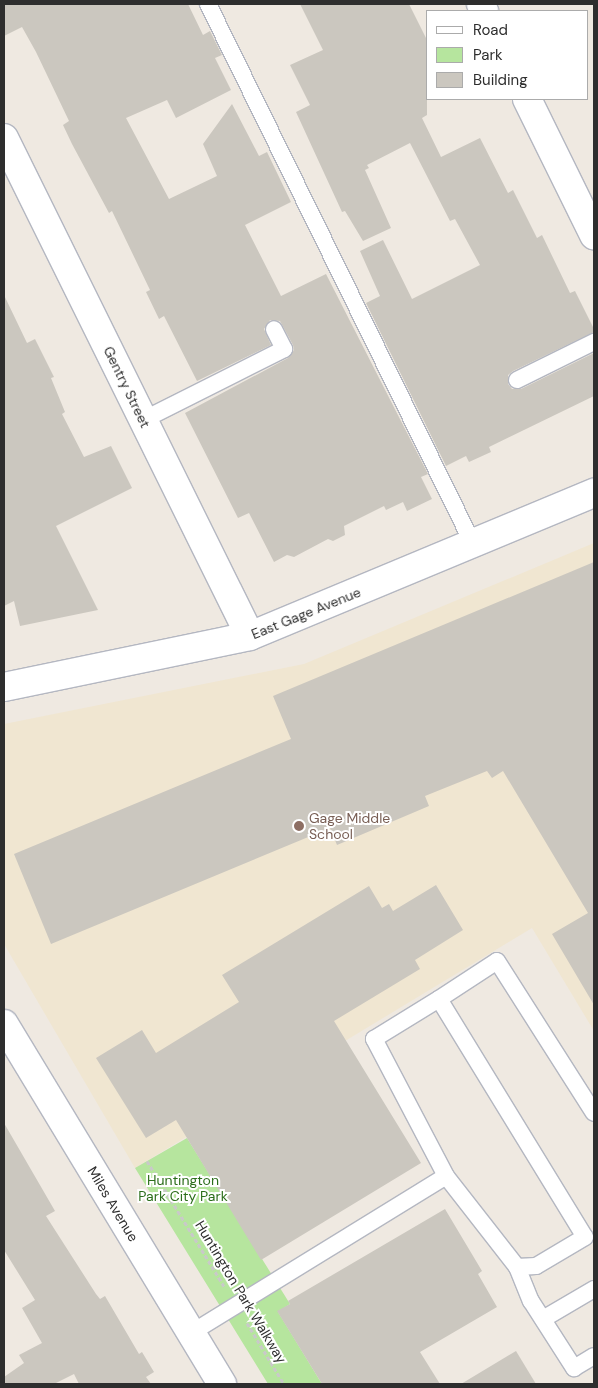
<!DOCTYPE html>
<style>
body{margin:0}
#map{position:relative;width:598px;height:1388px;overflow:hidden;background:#efe9e1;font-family:"DM Sans",sans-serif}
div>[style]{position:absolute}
.education>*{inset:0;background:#f0e6d1}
.green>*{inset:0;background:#b6e59e}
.building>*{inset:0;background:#cbc7bf}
.path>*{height:3px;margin-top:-1.5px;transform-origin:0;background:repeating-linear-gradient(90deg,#c9c9c9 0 4px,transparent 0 6.5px)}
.roads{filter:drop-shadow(1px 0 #b4b7c1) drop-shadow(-1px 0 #b4b7c1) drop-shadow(0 1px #b4b7c1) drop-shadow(0 -1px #b4b7c1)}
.service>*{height:16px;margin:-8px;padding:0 8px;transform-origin:8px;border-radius:8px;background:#fff}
.minor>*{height:28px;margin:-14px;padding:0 14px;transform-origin:14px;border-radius:14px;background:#fff}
.secondary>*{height:28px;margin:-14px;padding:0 14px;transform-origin:14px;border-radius:14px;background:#fff}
.dots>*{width:14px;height:14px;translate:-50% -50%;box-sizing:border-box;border:2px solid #fff;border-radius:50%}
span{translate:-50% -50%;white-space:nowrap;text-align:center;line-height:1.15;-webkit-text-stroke:4px #fff;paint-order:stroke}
.street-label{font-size:14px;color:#2e2e2e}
.education-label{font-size:14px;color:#785e54}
.left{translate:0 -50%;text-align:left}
.park-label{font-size:14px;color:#2c6e1b}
.frame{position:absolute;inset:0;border:5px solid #2e2e2e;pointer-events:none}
.legend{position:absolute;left:426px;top:10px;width:162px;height:90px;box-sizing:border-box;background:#fff;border:1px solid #ababab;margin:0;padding:6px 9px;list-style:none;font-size:15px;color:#2e2e2e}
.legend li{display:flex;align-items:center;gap:10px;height:25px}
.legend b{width:25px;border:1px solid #ababab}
</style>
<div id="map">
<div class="education">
<i style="clip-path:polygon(594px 543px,594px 1031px,532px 928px,135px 1168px,4px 944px,4px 724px,304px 664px)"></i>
</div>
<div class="green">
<i style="clip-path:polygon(187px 1138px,290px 1304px,278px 1312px,322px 1384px,268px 1384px,135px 1168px)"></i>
</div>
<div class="building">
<i style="clip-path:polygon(4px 4px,188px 4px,203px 35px,210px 31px,222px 55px,215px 58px,231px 90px,176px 118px,167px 100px,126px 118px,169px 199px,217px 176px,203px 144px,232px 104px,259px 156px,267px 152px,291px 202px,245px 225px,281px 296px,326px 274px,428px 474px,421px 477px,432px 499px,407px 511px,403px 502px,386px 510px,384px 506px,344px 526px,345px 535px,333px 541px,328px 539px,294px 557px,287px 555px,274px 562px,249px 513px,238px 518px,185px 413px,288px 358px,294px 350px,293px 345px,280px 321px,270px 320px,264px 329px,271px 345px,197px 381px,164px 316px,159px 319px,146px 292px,150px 290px,112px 211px,109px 213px,72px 144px,63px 125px,69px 121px,36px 52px,22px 27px,4px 36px)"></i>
<i style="clip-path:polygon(300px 4px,409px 4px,427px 40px,427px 115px,422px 118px,441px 157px,480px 138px,508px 193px,513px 190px,537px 238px,542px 235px,570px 293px,575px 291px,594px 329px,594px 332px,513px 371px,508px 375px,508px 384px,512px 389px,521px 389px,594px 353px,594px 396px,489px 447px,491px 452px,469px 462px,466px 456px,446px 466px,366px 303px,380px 296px,360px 251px,383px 240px,412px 299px,480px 265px,455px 219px,450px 221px,410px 143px,367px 165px,369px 168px,365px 170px,391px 228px,363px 241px,345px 211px,342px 212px,296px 112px,310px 105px,290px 65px,323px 50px)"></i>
<i style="clip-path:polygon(4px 295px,27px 343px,35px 339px,54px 377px,51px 378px,65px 412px,62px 414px,84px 457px,111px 446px,132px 488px,56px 526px,98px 610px,20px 626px,14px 601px,4px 606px)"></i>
<i style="clip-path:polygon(594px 562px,594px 1005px,552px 934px,588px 913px,503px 771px,492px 778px,487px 771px,425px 796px,429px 806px,337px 845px,330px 828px,51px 944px,14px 854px,291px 739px,273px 696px)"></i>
<i style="clip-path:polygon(436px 885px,463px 930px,415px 960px,420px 969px,334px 1021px,421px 1163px,261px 1260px,176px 1120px,146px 1138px,96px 1058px,142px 1030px,156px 1053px,239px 1002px,222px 975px,369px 886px,382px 908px,389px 904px,393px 911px)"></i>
<i style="clip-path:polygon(4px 1123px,55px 1211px,46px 1216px,96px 1294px,100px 1299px,105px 1296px,139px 1354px,142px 1352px,154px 1372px,146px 1377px,151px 1384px,79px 1384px,74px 1374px,54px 1384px,4px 1384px,4px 1377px,24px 1363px,19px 1355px,42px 1343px,22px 1308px,35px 1300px,4px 1250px)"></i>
<i style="clip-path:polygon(445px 1209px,482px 1271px,478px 1274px,497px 1307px,420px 1352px,440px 1384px,322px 1384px,277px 1311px,290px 1304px,288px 1301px)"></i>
<i style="clip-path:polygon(516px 1351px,536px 1384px,461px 1384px)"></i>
</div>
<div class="path">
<i style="left:147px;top:1161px;width:147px;rotate:58.4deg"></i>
<i style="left:247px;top:1323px;width:71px;rotate:58.8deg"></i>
</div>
<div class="roads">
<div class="service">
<i style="left:208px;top:4px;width:602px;rotate:63.86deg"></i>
<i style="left:517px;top:380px;width:86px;rotate:-26.3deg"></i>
<i style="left:143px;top:420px;width:158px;rotate:-26.7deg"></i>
<i style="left:284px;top:349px;width:22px;rotate:-117deg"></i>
<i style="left:439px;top:999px;width:279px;rotate:58.5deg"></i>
<i style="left:585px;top:1237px;width:57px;rotate:149.4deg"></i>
<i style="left:536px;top:1266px;width:19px;rotate:177deg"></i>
<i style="left:517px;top:1267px;width:115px;rotate:-128deg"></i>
<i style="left:446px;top:1176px;width:155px;rotate:-117.7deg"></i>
<i style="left:374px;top:1039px;width:76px;rotate:-31.6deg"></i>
<i style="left:439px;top:999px;width:69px;rotate:-33.2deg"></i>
<i style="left:497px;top:961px;width:180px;rotate:57.5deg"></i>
<i style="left:517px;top:1267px;width:37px;rotate:68deg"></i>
<i style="left:531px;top:1301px;width:80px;rotate:57.3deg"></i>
<i style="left:574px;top:1368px;width:23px;rotate:-31deg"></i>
<i style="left:543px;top:1319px;width:59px;rotate:-30.5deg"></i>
<i style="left:191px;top:1333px;width:299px;rotate:-31.6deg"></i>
</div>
<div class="minor">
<i style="left:481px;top:4px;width:8px;rotate:67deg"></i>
<i style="left:527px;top:99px;width:152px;rotate:63.8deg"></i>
<i style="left:4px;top:138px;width:555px;rotate:63.71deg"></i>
</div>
<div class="secondary">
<i style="left:4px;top:687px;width:251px;rotate:-11.7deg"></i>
<i style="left:250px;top:636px;width:373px;rotate:-22.6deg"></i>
<i style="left:4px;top:1024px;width:421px;rotate:58.8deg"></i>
</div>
</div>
<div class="dots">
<i style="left:299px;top:826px;background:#8d6e63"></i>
</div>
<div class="street-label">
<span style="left:127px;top:387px;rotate:64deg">Gentry Street</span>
<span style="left:306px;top:613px;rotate:-22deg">East Gage Avenue</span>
<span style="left:113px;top:1204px;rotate:59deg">Miles Avenue</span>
<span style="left:241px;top:1292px;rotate:59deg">Huntington Park Walkway</span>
</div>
<div class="education-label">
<span class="left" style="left:309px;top:826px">Gage Middle<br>School</span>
</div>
<div class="park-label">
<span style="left:183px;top:1188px">Huntington<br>Park City Park</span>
</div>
<div class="frame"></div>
<ul class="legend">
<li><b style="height:6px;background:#fff"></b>Road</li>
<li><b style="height:14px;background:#b6e59e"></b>Park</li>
<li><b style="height:14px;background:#cbc7bf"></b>Building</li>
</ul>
</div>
